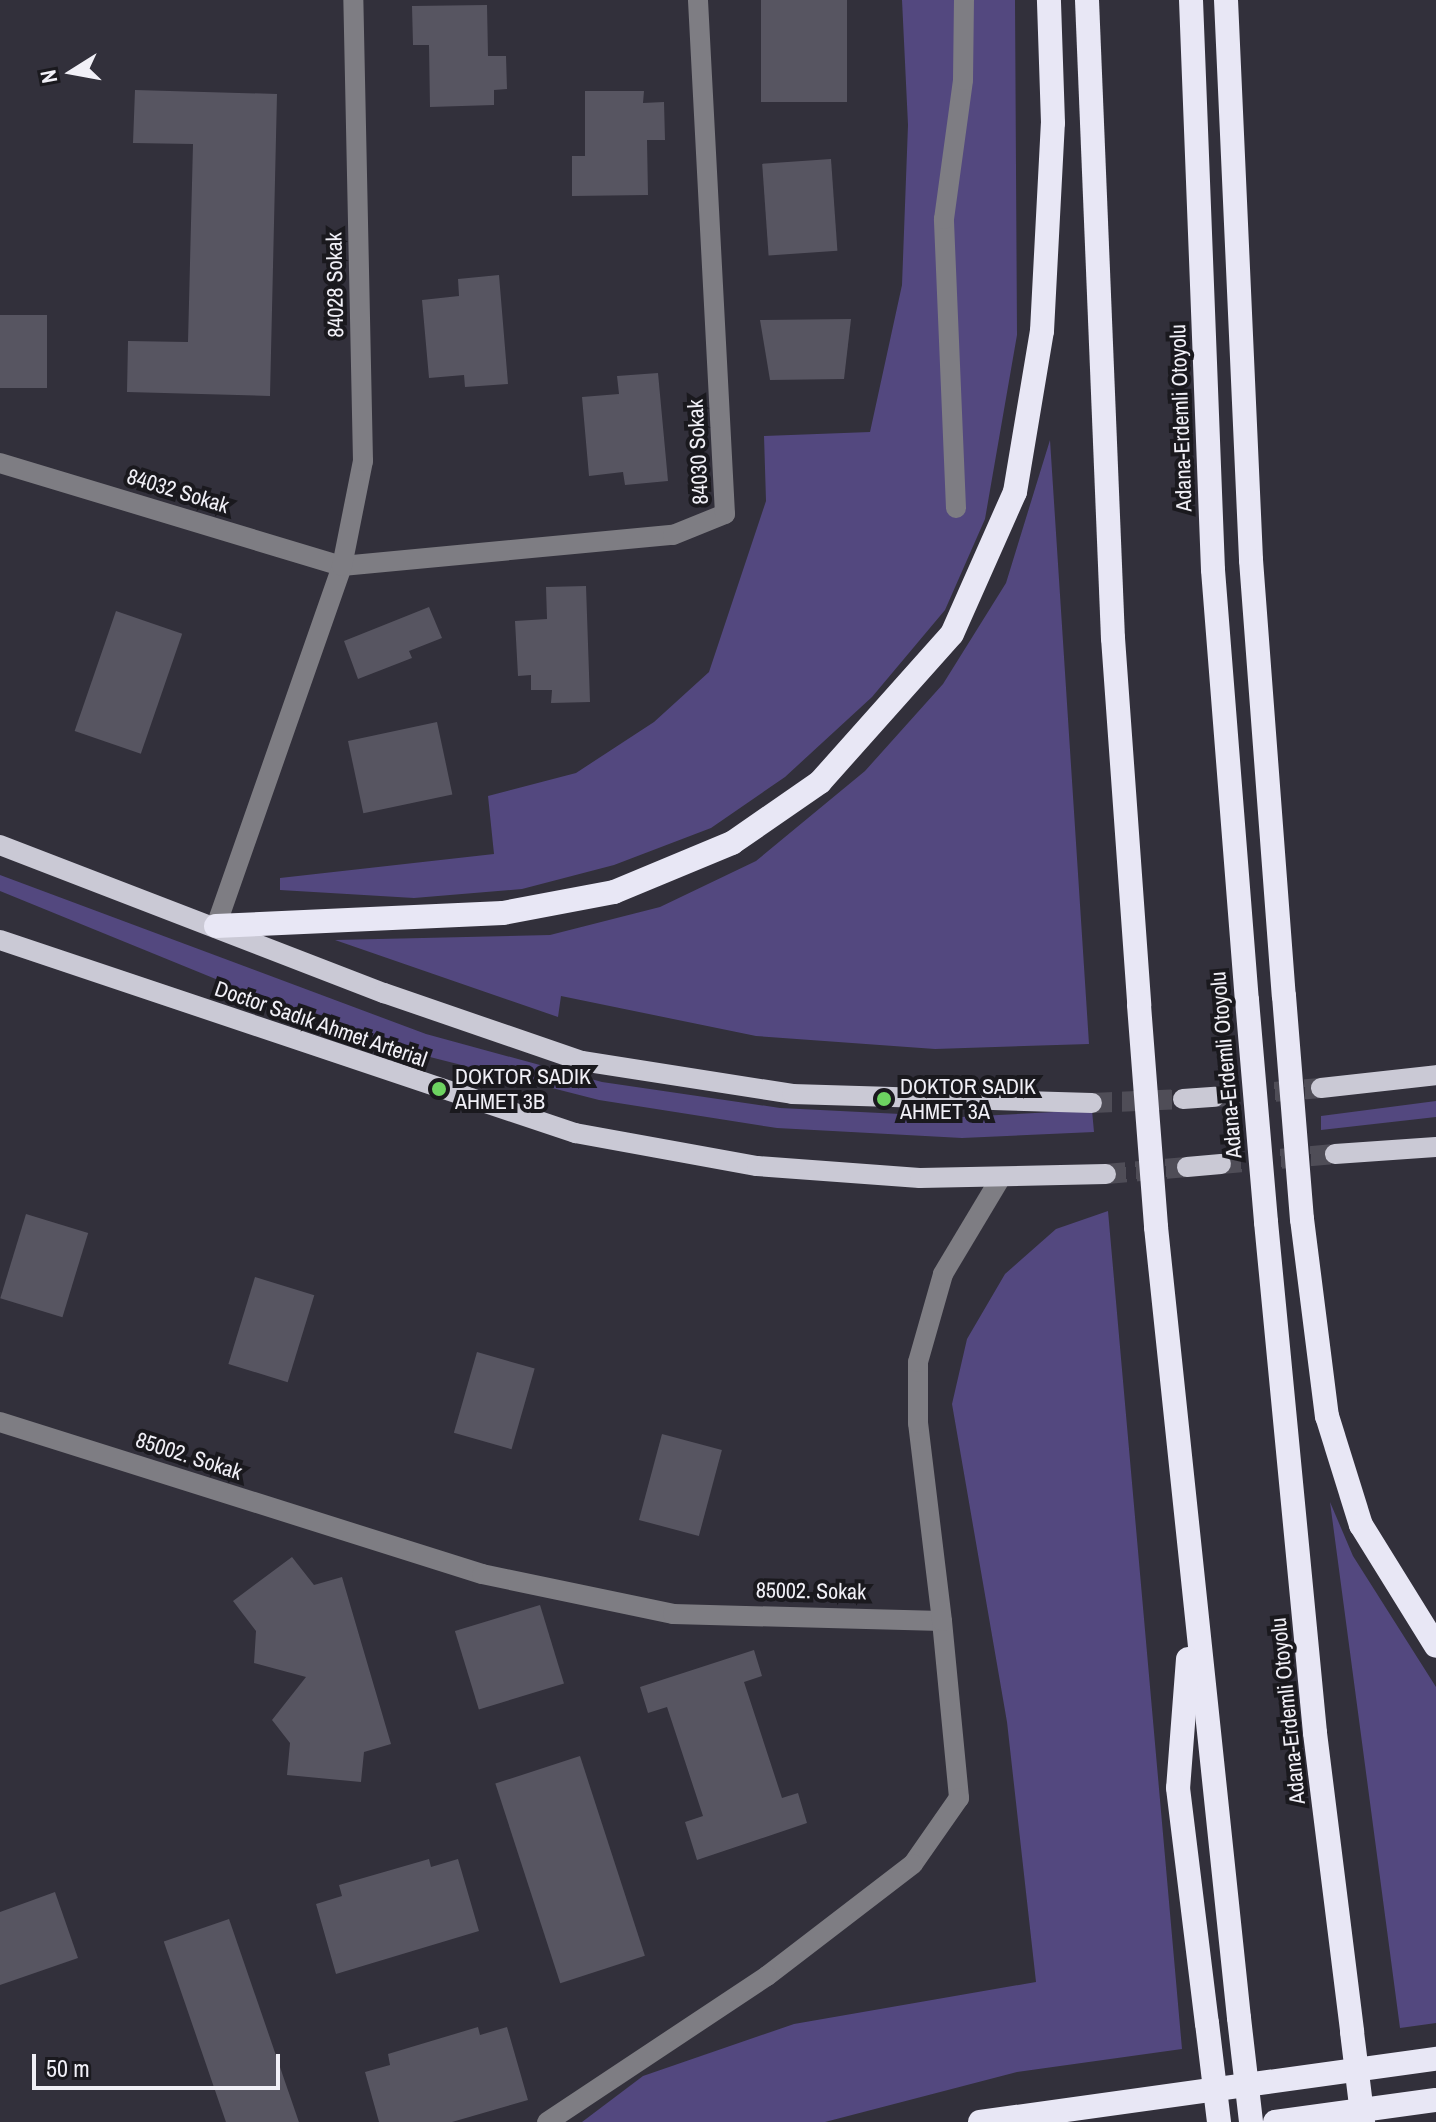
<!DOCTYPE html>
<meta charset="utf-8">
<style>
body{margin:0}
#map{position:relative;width:1436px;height:2122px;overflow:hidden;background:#32303b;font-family:"Archivo Narrow",sans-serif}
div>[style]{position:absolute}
.green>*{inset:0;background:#53487f}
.building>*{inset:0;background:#575561;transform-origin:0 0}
.major-tunnel>*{height:20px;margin-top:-10px;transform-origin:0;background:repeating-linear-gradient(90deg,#4f4d57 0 20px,transparent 0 30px)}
.minor>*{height:20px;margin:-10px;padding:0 10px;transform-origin:10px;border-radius:10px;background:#7e7d83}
.major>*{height:20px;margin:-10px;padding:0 10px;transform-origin:10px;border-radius:10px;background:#cac9d5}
.highway>*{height:24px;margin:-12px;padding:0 12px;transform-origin:12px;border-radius:12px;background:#e8e7f5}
.highway-bridge>*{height:24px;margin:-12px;padding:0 12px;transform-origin:12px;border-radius:12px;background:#e8e7f5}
.dots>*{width:22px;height:22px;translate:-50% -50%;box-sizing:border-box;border:4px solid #1a191e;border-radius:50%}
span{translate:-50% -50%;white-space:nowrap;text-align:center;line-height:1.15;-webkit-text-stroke:8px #1a191e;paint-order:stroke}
.street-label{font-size:22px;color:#f1f0f7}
.poi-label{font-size:22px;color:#f1f0f7}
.left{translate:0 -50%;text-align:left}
.north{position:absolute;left:32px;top:32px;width:80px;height:80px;-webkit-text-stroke:6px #1a191e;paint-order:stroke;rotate:259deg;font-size:22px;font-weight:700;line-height:32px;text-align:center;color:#f1f0f7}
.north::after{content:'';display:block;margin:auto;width:28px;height:36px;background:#f1f0f7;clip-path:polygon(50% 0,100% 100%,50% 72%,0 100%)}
.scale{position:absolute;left:32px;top:2054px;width:248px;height:36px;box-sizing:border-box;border:4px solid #f1f0f7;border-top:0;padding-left:10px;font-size:24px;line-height:28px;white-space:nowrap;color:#f1f0f7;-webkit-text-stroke:6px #1a191e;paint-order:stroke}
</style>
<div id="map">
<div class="green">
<i style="clip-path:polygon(902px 0,1015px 0,1017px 335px,985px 519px,945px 610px,872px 697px,785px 777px,711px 828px,614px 865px,522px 889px,414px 898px,280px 890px,280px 878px,494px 854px,488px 796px,576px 773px,654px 722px,709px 672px,766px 501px,764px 436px,870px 432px,902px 285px,908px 125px)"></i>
<i style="clip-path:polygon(1050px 440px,1089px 1044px,935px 1049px,756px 1036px,561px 996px,558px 1017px,335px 940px,550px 935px,660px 907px,756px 861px,865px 771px,943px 684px,1006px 583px)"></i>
<i style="clip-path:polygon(0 875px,426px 1034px,602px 1082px,780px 1108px,961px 1117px,1092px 1110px,1094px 1132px,962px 1138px,777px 1128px,599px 1100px,422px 1055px,250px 993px,0 891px)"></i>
<i style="clip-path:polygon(1436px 1101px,1436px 1117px,1321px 1130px,1321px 1116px)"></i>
<i style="clip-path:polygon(1108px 1211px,1182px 2049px,1017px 2072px,825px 2122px,582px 2122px,643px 2076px,794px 2024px,1036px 1982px,1007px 1722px,952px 1404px,967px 1339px,1005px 1274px,1056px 1229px)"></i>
<i style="clip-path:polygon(1330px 1502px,1353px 1556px,1436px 1687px,1436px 2023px,1400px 2028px)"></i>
</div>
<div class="building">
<i style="left:761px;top:0;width:86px;height:102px"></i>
<i style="clip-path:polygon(487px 5px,488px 56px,506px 56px,507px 89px,494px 90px,494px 105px,430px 107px,429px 45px,413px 45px,412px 6px)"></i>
<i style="clip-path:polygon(135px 90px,277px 94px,270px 396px,127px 392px,128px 341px,188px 342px,193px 144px,133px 143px)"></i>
<i style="clip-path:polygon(585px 91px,644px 91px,643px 103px,664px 102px,665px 140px,647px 140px,648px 195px,572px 196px,572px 156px,585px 156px)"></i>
<i style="left:831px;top:159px;width:92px;height:69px;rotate:86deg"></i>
<i style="clip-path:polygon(499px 275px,508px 384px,465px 387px,464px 375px,429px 378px,422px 300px,459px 296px,458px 279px)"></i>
<i style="left:0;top:315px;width:47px;height:73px"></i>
<i style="clip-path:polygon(851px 319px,844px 379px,770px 380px,760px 320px)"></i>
<i style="clip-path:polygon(658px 373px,668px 481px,625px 485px,623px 472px,589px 476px,582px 397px,619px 394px,617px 376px)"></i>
<i style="clip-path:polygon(586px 586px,590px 702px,551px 703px,552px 690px,531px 690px,531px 675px,518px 676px,515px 621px,547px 619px,546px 587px)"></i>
<i style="clip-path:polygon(429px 607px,442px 638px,409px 651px,412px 658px,358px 679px,344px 641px)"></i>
<i style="left:116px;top:611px;width:70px;height:127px;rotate:19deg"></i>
<i style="left:437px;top:722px;width:74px;height:91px;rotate:78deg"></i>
<i style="left:26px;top:1214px;width:65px;height:88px;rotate:17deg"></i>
<i style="left:255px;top:1277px;width:62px;height:91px;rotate:17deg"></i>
<i style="left:477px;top:1352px;width:60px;height:84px;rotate:16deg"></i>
<i style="left:662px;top:1434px;width:62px;height:89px;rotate:15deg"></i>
<i style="clip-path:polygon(292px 1557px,314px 1585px,342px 1577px,391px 1744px,364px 1752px,361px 1782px,287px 1775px,290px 1743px,272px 1720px,306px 1677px,254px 1663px,256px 1631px,233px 1601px)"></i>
<i style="left:540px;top:1605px;width:82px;height:89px;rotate:73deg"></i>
<i style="clip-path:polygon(754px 1650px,762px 1676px,744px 1682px,782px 1798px,798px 1793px,807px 1823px,697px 1860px,685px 1822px,703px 1816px,667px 1707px,648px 1713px,640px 1687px)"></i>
<i style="left:580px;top:1756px;width:210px;height:89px;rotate:72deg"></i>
<i style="clip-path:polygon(429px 1859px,431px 1867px,458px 1859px,479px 1931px,336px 1974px,316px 1904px,342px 1896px,339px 1885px)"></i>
<i style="clip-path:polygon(55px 1892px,78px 1958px,0 1985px,0 1912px)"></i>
<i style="left:229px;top:1919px;width:215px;height:69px;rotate:71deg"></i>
<i style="clip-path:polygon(478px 2027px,480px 2035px,507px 2027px,528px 2100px,452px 2122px,379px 2122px,365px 2072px,390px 2065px,388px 2054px)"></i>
</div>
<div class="major-tunnel">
<i style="left:1215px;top:1097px;width:106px;rotate:-4.9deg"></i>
<i style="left:1092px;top:1103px;width:91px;rotate:-2.5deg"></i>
<i style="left:1221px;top:1164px;width:114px;rotate:-5deg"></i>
<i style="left:1106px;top:1174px;width:81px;rotate:-4.9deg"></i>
</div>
<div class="minor">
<i style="left:0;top:463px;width:357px;rotate:16.8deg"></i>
<i style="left:342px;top:566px;width:332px;rotate:-5.4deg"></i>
<i style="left:673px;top:535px;width:56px;rotate:-22deg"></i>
<i style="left:725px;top:514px;width:515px;rotate:-93.01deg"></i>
<i style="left:956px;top:508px;width:289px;rotate:-92.4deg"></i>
<i style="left:944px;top:219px;width:140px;rotate:-82.2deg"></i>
<i style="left:963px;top:80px;width:80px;rotate:-89.3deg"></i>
<i style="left:216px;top:926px;width:381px;rotate:-70.7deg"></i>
<i style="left:342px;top:566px;width:107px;rotate:-78.7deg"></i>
<i style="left:363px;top:461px;width:461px;rotate:-91.2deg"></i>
<i style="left:0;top:1422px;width:505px;rotate:17.5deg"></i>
<i style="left:482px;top:1574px;width:195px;rotate:11.8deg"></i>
<i style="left:673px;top:1614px;width:269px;rotate:1.5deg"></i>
<i style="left:942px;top:1621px;width:178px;rotate:84.5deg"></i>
<i style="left:959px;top:1798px;width:80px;rotate:124.9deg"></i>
<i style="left:913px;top:1864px;width:184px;rotate:142.5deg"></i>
<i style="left:767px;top:1976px;width:264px;rotate:146.4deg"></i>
<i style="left:942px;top:1621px;width:199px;rotate:-96.9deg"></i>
<i style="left:918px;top:1423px;width:61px;rotate:-90deg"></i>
<i style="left:918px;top:1362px;width:91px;rotate:-74.1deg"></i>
<i style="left:943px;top:1274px;width:113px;rotate:-59.1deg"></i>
</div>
<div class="major">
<i style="left:0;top:845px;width:412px;rotate:21.1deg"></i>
<i style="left:384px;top:993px;width:209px;rotate:19deg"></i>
<i style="left:582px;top:1061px;width:213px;rotate:8.9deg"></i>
<i style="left:792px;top:1094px;width:300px;rotate:1.7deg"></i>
<i style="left:0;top:940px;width:607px;rotate:18.55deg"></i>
<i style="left:575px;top:1133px;width:185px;rotate:10.3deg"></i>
<i style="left:757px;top:1166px;width:163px;rotate:4.2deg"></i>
<i style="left:920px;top:1178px;width:186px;rotate:-1.2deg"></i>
<i style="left:1321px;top:1088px;width:116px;rotate:-6.4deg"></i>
<i style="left:1183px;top:1099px;width:32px;rotate:-4deg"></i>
<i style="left:1335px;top:1154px;width:101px;rotate:-4deg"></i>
<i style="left:1187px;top:1167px;width:34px;rotate:-5deg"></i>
</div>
<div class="highway">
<i style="left:1087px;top:0;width:639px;rotate:87.67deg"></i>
<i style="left:1113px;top:638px;width:368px;rotate:85.9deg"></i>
<i style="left:1191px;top:0;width:570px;rotate:87.79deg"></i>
<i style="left:1213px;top:570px;width:431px;rotate:85.5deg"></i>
<i style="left:1226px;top:0;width:561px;rotate:87.44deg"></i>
<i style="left:1251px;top:560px;width:437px;rotate:85.7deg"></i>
<i style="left:216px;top:926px;width:287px;rotate:-2.6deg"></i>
<i style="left:503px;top:913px;width:113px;rotate:-10.7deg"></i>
<i style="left:614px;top:892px;width:128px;rotate:-22.6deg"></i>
<i style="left:732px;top:843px;width:107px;rotate:-34.7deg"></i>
<i style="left:820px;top:782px;width:198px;rotate:-48.3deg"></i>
<i style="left:952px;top:634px;width:155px;rotate:-66.1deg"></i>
<i style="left:1015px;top:492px;width:163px;rotate:-80.5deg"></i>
<i style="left:1042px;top:331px;width:208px;rotate:-87deg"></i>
<i style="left:1053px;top:123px;width:123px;rotate:-91.9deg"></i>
<i style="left:1302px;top:1219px;width:199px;rotate:82.8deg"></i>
<i style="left:1327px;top:1416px;width:114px;rotate:72.7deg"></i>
<i style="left:1361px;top:1525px;width:142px;rotate:58.2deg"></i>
<i style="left:1266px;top:1222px;width:513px;rotate:84.52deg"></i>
<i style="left:1315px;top:1733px;width:301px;rotate:82.9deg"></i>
<i style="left:1156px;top:1227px;width:795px;rotate:84.01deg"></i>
<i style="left:1188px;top:1659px;width:129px;rotate:94.4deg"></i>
<i style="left:1178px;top:1788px;width:237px;rotate:83deg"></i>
<i style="left:980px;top:2122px;width:460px;rotate:-7.9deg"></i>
<i style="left:1275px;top:2122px;width:162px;rotate:-7.8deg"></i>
</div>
<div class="highway-bridge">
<i style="left:1284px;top:996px;width:224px;rotate:85.4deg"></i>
<i style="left:1247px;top:1000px;width:223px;rotate:85.1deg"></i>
<i style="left:1139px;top:1005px;width:223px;rotate:85.6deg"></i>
<i style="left:1239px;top:2018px;width:105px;rotate:83.4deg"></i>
<i style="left:1207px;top:2023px;width:100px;rotate:83.1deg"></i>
<i style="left:1352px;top:2032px;width:91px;rotate:83deg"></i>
</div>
<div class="dots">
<i style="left:439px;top:1089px;background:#6dd361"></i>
<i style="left:884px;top:1099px;background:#6dd361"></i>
</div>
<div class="street-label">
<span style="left:335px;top:285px;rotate:-91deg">84028 Sokak</span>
<span style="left:1181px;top:418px;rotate:-92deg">Adana-Erdemli Otoyolu</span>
<span style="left:698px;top:452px;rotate:-93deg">84030 Sokak</span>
<span style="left:178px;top:491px;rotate:17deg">84032 Sokak</span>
<span style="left:321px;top:1024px;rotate:19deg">Doctor Sadık Ahmet Arterial</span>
<span style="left:1226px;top:1065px;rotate:-95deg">Adana-Erdemli Otoyolu</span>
<span style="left:189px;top:1456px;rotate:18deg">85002. Sokak</span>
<span style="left:811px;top:1591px;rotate:1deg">85002. Sokak</span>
<span style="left:1288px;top:1711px;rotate:-96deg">Adana-Erdemli Otoyolu</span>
</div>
<div class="poi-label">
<span class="left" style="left:455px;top:1089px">DOKTOR SADIK<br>AHMET 3B</span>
<span class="left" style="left:900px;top:1099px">DOKTOR SADIK<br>AHMET 3A</span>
</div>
<div class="north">N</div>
<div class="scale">50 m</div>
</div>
